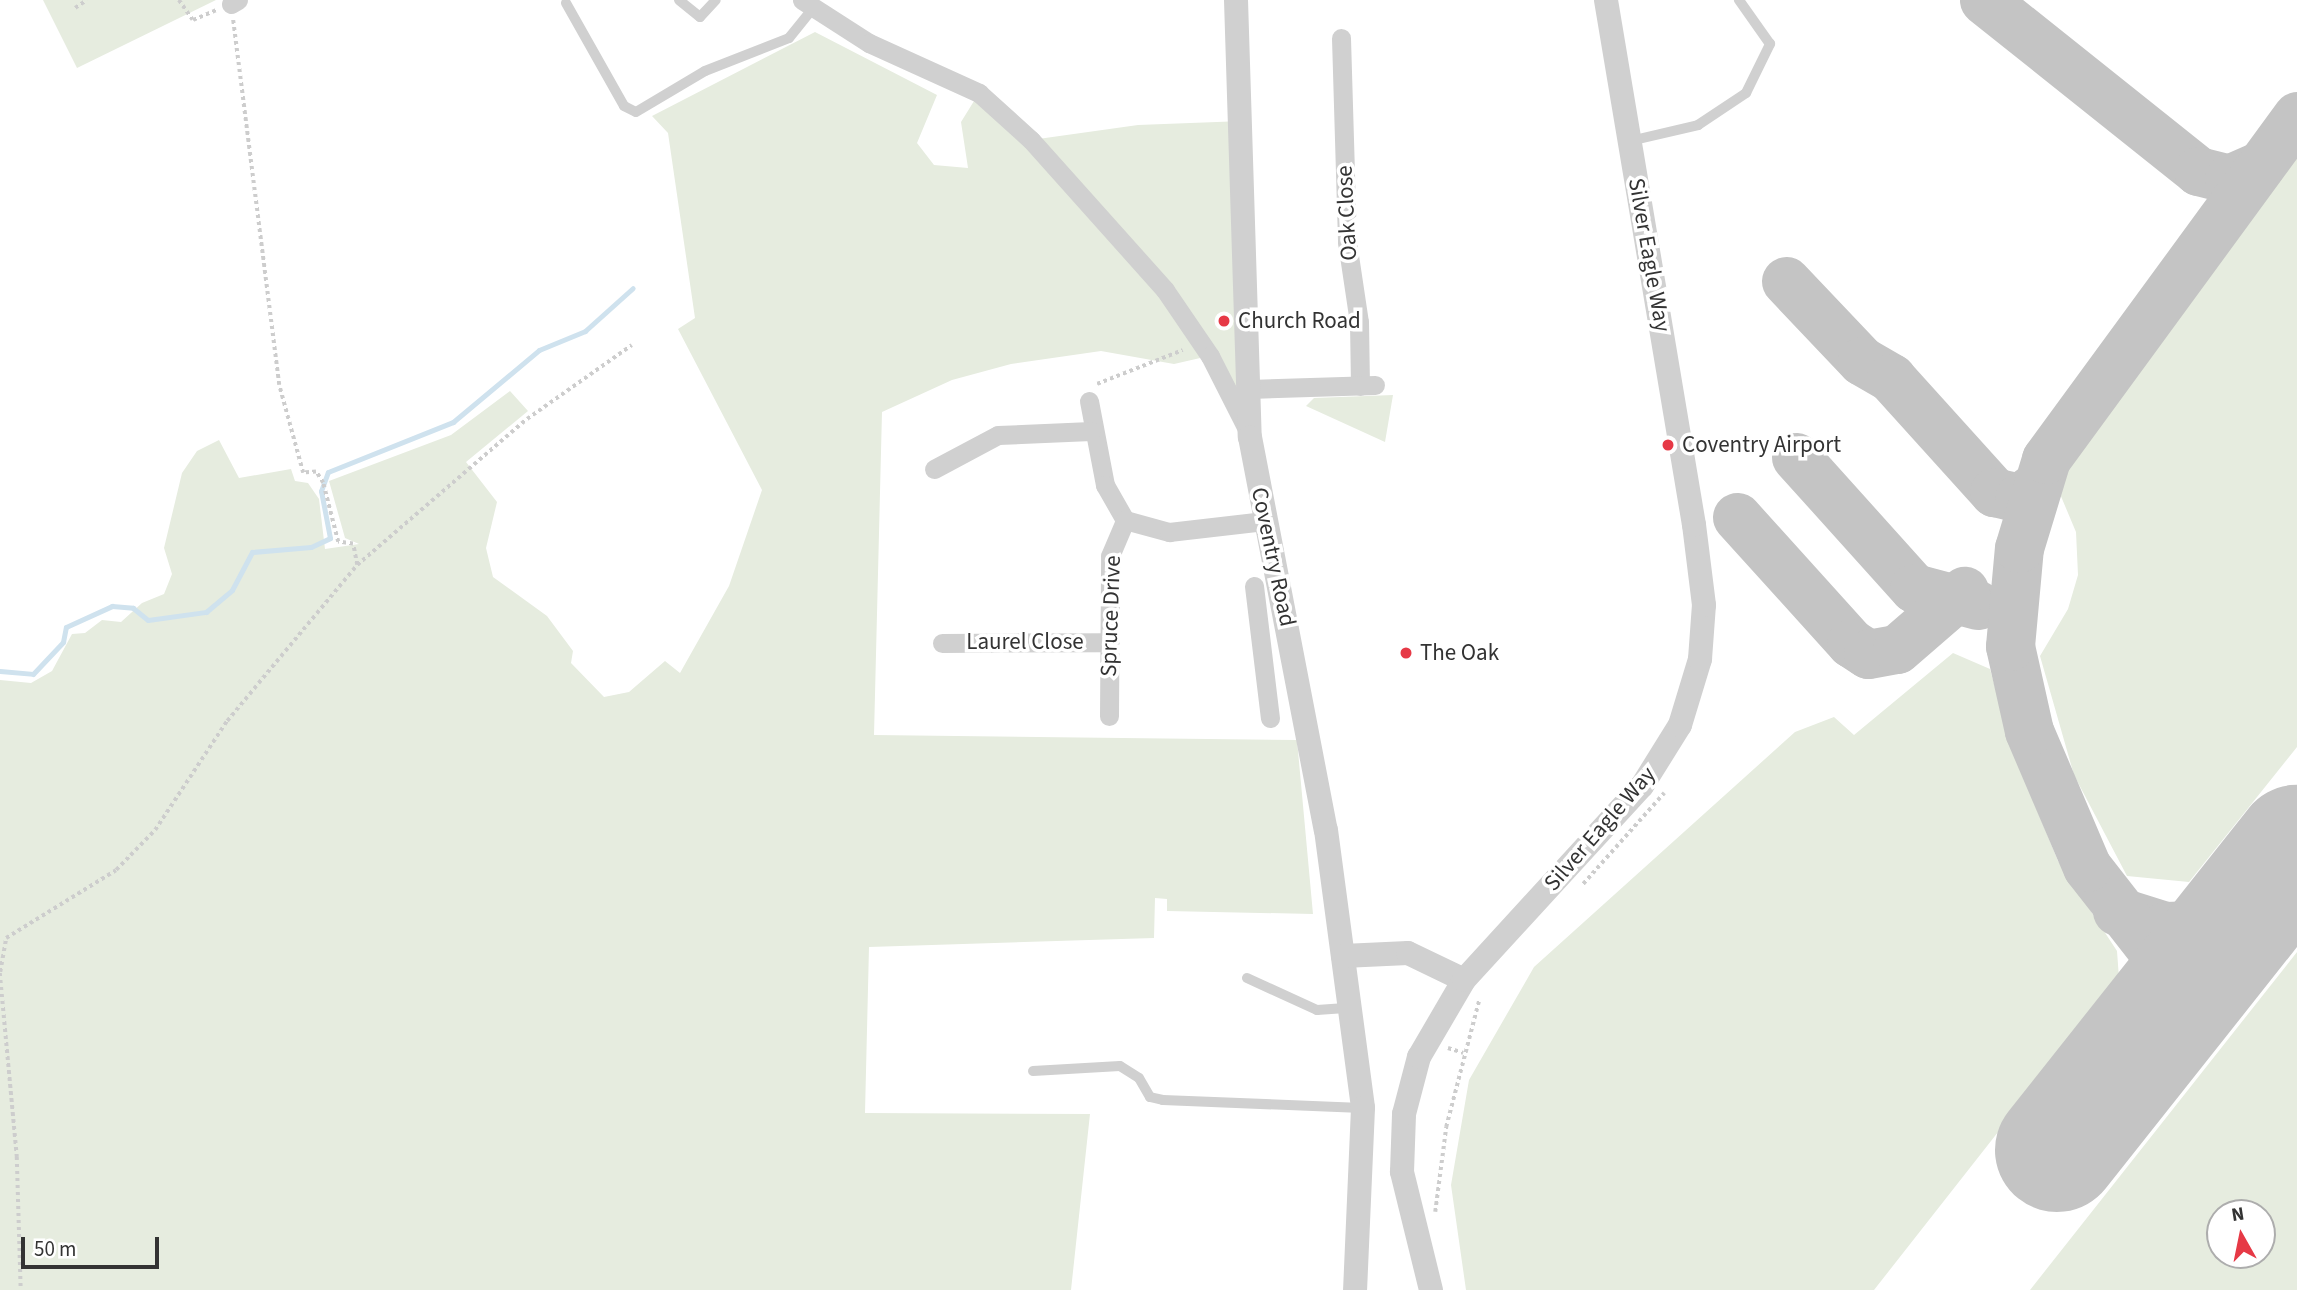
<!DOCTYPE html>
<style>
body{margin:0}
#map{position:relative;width:2297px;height:1290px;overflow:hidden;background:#fff;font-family:"Source Sans 3",sans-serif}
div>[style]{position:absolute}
.green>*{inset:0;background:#e6ecdf}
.stream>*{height:5px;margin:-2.5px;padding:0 2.5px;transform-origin:2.5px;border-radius:2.5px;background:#cfe2ee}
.taxiway>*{height:49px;margin:-24.5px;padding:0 24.5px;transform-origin:24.5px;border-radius:24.5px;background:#c4c4c4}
.runway>*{height:124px;margin:-62px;padding:0 62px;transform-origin:62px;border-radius:62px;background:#c4c4c4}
.path>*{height:3.5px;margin-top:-1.75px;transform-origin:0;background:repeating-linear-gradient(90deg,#cdcdcd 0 3.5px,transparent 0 7px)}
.service>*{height:10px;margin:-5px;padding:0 5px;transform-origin:5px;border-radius:5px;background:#d0d0d0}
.minor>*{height:19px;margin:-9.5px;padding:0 9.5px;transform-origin:9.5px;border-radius:9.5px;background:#d0d0d0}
.tertiary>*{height:24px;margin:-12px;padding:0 12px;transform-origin:12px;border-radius:12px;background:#d0d0d0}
.dots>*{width:19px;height:19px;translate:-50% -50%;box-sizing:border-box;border:4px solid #fff;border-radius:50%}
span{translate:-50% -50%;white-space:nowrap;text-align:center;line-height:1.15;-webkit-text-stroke:7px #fff;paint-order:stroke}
.street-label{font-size:23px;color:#333}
.poi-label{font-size:23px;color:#333}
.left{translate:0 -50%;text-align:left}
.north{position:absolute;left:2206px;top:1199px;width:70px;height:70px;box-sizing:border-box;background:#fff;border:2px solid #adadad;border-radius:50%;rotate:351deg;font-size:19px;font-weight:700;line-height:28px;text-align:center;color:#333}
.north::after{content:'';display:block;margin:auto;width:24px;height:32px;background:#e63946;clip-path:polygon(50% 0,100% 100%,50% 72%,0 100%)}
.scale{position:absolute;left:21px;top:1237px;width:138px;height:32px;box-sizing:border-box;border:4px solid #333;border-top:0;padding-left:9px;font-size:21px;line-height:24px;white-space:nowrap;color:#333;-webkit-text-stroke:5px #fff;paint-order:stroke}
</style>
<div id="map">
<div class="green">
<i style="clip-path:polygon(43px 0,216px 0,77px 68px)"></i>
<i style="clip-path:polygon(815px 32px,937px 95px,917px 143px,934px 165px,968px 168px,961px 122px,979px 93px,1031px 140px,1138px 125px,1243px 121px,1250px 437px,1209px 356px,1174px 364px,1101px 351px,1011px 364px,952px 380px,882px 412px,874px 735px,1297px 740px,1313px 914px,1167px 911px,1167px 899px,1155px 898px,1154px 938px,869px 947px,865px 1113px,1090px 1114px,1071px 1290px,0 1290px,0 680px,31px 683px,52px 671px,72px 634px,85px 633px,102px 620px,121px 622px,142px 603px,164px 594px,172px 574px,164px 548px,182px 473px,197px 451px,219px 440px,239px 478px,291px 469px,295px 481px,308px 483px,319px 499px,325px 549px,359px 544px,345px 538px,329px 481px,451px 435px,510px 391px,528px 411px,466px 462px,497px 502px,486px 548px,493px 577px,547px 616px,573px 651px,571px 663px,604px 697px,629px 692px,665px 661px,680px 673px,729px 586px,762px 490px,678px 329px,695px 318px,668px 133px,652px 116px)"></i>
<i style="clip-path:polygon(2297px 153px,2297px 747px,2189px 882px,2127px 876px,2074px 775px,2040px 656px,2068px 609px,2078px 575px,2076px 532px,2060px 494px,2073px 457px)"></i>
<i style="clip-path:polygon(1393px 395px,1385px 442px,1306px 406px,1314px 398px)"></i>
<i style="clip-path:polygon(1953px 653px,1990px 669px,2012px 749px,2058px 861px,2117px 951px,2119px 978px,1874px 1290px,1466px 1290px,1451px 1185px,1469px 1080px,1534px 967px,1795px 732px,1834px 717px,1854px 735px)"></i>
<i style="clip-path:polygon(evenodd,2297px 952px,2297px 1290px,2030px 1290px,2297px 952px,2220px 1213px,2262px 1213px,2262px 1255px,2220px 1255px,2220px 1213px)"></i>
</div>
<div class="stream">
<i style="left:0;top:671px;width:33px;rotate:5deg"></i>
<i style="left:33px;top:674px;width:44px;rotate:-46.8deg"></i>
<i style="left:63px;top:642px;width:15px;rotate:-79deg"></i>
<i style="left:66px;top:627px;width:51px;rotate:-24.5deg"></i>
<i style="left:112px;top:606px;width:21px;rotate:5deg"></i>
<i style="left:133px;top:608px;width:19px;rotate:39deg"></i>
<i style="left:148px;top:620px;width:59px;rotate:-7.9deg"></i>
<i style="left:206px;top:612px;width:34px;rotate:-40deg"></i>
<i style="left:232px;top:590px;width:43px;rotate:-62.2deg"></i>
<i style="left:252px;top:552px;width:59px;rotate:-4.8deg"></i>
<i style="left:311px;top:547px;width:21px;rotate:-25deg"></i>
<i style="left:330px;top:538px;width:48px;rotate:-100.8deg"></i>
<i style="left:321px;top:491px;width:20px;rotate:-70deg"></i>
<i style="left:328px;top:472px;width:135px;rotate:-21.8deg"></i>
<i style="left:453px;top:422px;width:112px;rotate:-39.9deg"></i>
<i style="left:539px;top:350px;width:50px;rotate:-22.4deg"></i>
<i style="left:585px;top:331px;width:64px;rotate:-41.9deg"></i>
</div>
<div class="taxiway">
<i style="left:1984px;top:0;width:274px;rotate:38.6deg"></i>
<i style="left:2198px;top:171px;width:32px;rotate:14deg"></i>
<i style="left:2229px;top:179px;width:35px;rotate:-24deg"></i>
<i style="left:1786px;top:281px;width:110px;rotate:46.5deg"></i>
<i style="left:1862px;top:361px;width:34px;rotate:30deg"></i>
<i style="left:1891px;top:378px;width:154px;rotate:47.9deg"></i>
<i style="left:1994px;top:492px;width:26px;rotate:13deg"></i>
<i style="left:2019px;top:498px;width:17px;rotate:-36deg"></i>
<i style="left:1796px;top:457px;width:176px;rotate:48deg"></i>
<i style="left:1914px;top:588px;width:66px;rotate:14.9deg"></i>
<i style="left:1737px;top:517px;width:170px;rotate:47.9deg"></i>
<i style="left:1851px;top:643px;width:20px;rotate:33deg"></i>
<i style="left:1868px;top:654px;width:29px;rotate:-10deg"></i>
<i style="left:1897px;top:649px;width:89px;rotate:-40.9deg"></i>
<i style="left:2117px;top:911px;width:50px;rotate:17.4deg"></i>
<i style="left:2165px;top:926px;width:23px;rotate:-2deg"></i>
<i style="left:2188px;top:925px;width:27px;rotate:-13deg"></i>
<i style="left:2214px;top:919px;width:60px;rotate:-31.3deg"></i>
<i style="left:2163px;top:1016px;width:30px;rotate:-75deg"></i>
<i style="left:2171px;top:987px;width:20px;rotate:-105deg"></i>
<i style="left:2166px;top:968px;width:128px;rotate:-128deg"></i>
<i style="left:2087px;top:867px;width:148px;rotate:-113.1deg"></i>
<i style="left:2029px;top:731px;width:87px;rotate:-102.6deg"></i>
<i style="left:2010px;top:646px;width:98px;rotate:-84.8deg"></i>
<i style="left:2019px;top:548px;width:93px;rotate:-73.1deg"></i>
<i style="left:2046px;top:459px;width:425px;rotate:-53.8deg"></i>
</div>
<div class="runway">
<i style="left:2057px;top:1150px;width:387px;rotate:-51.6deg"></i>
</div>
<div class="path">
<i style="left:179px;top:0;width:24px;rotate:55deg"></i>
<i style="left:193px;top:20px;width:25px;rotate:-23deg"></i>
<i style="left:75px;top:8px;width:14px;rotate:-34deg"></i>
<i style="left:1097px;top:384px;width:92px;rotate:-21.6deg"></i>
<i style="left:357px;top:565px;width:224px;rotate:-40.7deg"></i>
<i style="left:527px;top:419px;width:128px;rotate:-35.2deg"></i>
<i style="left:1583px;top:884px;width:122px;rotate:-48.3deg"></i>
<i style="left:0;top:972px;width:35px;rotate:-80deg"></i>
<i style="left:6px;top:938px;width:129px;rotate:-31.7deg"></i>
<i style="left:116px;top:870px;width:56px;rotate:-45.7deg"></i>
<i style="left:155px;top:830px;width:131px;rotate:-56.6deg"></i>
<i style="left:227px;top:721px;width:203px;rotate:-50.2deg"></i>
<i style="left:357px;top:565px;width:21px;rotate:-101deg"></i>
<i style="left:353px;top:544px;width:15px;rotate:-172deg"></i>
<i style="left:338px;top:542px;width:61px;rotate:-104.3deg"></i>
<i style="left:323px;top:483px;width:13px;rotate:-122deg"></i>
<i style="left:316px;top:472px;width:13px;rotate:176deg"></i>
<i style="left:303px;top:473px;width:91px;rotate:-105.3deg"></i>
<i style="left:279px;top:385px;width:368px;rotate:-97.2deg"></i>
<i style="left:0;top:973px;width:185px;rotate:84.7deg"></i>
<i style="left:17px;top:1157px;width:133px;rotate:88.3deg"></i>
<i style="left:1448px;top:1048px;width:16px;rotate:18deg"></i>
<i style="left:1435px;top:1212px;width:86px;rotate:-82.6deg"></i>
<i style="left:1446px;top:1127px;width:131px;rotate:-75.4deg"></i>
</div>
<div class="service">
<i style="left:679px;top:0;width:27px;rotate:39deg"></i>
<i style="left:700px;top:17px;width:23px;rotate:-47deg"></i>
<i style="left:566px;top:3px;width:118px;rotate:60.6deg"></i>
<i style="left:624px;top:106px;width:13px;rotate:27deg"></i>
<i style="left:636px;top:112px;width:80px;rotate:-30.7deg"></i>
<i style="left:705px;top:71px;width:90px;rotate:-21.4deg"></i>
<i style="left:789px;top:38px;width:38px;rotate:-51deg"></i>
<i style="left:1630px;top:141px;width:70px;rotate:-13.2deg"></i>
<i style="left:1698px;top:125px;width:58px;rotate:-33.7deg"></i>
<i style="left:1746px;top:93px;width:55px;rotate:-63.9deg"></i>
<i style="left:1770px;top:44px;width:54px;rotate:-125.2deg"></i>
<i style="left:1247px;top:978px;width:77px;rotate:24.6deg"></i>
<i style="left:1317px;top:1010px;width:32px;rotate:-4deg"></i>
<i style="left:1033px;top:1071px;width:87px;rotate:-3.3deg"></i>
<i style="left:1120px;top:1066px;width:22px;rotate:32deg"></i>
<i style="left:1139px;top:1078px;width:22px;rotate:60deg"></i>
<i style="left:1150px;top:1097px;width:13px;rotate:13deg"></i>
<i style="left:1163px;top:1100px;width:199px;rotate:2.3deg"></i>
</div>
<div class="minor">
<i style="left:802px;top:0;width:80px;rotate:32.7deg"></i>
<i style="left:869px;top:43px;width:121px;rotate:24.4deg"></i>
<i style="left:979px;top:93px;width:70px;rotate:42.1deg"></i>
<i style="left:1031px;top:140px;width:201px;rotate:48.2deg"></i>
<i style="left:1165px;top:290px;width:80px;rotate:55.7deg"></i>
<i style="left:1210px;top:356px;width:84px;rotate:63.1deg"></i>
<i style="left:231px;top:4px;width:8px;rotate:-30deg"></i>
<i style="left:1341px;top:38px;width:204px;rotate:88.3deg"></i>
<i style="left:1347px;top:242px;width:81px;rotate:81.5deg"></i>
<i style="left:1359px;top:322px;width:64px;rotate:89.1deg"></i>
<i style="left:1249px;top:389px;width:126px;rotate:-1.8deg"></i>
<i style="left:1089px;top:401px;width:86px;rotate:79.2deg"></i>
<i style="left:1105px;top:485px;width:40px;rotate:60.3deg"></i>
<i style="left:1125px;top:520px;width:46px;rotate:15.3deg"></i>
<i style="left:1169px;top:532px;width:96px;rotate:-6.6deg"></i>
<i style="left:934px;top:469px;width:72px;rotate:-28deg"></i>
<i style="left:998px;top:435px;width:93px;rotate:-2.5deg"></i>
<i style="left:1254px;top:586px;width:133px;rotate:83.1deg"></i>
<i style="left:942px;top:643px;width:166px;rotate:-0.3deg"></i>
<i style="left:1109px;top:716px;width:160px;rotate:-89.6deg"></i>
<i style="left:1110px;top:556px;width:39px;rotate:-67deg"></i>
</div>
<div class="tertiary">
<i style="left:1236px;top:0;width:437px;rotate:88.2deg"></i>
<i style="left:1250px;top:437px;width:400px;rotate:79.1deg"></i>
<i style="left:1326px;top:830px;width:280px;rotate:82.4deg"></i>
<i style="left:1363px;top:1108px;width:182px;rotate:92.5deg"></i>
<i style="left:1343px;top:956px;width:65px;rotate:-2.6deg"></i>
<i style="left:1408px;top:953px;width:62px;rotate:25.7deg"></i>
<i style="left:1431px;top:1290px;width:122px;rotate:-103.8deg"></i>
<i style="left:1402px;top:1172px;width:58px;rotate:-88deg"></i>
<i style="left:1404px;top:1114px;width:59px;rotate:-75.3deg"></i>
<i style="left:1419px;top:1057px;width:89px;rotate:-59.7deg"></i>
<i style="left:1464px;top:980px;width:263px;rotate:-47.5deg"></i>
<i style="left:1642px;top:786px;width:72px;rotate:-58.1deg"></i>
<i style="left:1680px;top:725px;width:69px;rotate:-73.1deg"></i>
<i style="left:1700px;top:659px;width:54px;rotate:-85.8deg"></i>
<i style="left:1704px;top:605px;width:81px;rotate:-97.1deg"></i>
<i style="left:1694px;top:525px;width:532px;rotate:-99.52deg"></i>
</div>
<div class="dots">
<i style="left:1224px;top:321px;background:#e63946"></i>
<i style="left:1668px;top:445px;background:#e63946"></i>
<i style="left:1406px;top:653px;background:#e63946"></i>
</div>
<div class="street-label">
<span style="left:1347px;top:213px;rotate:-93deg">Oak Close</span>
<span style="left:1649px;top:255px;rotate:80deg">Silver Eagle Way</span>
<span style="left:1273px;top:557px;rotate:78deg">Coventry Road</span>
<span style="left:1111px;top:616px;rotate:-88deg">Spruce Drive</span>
<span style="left:1025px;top:642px">Laurel Close</span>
<span style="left:1600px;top:829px;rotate:-49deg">Silver Eagle Way</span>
</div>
<div class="poi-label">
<span class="left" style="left:1238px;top:321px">Church Road</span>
<span class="left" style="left:1682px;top:445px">Coventry Airport</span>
<span class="left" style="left:1420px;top:653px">The Oak</span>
</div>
<div class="north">N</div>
<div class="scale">50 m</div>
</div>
